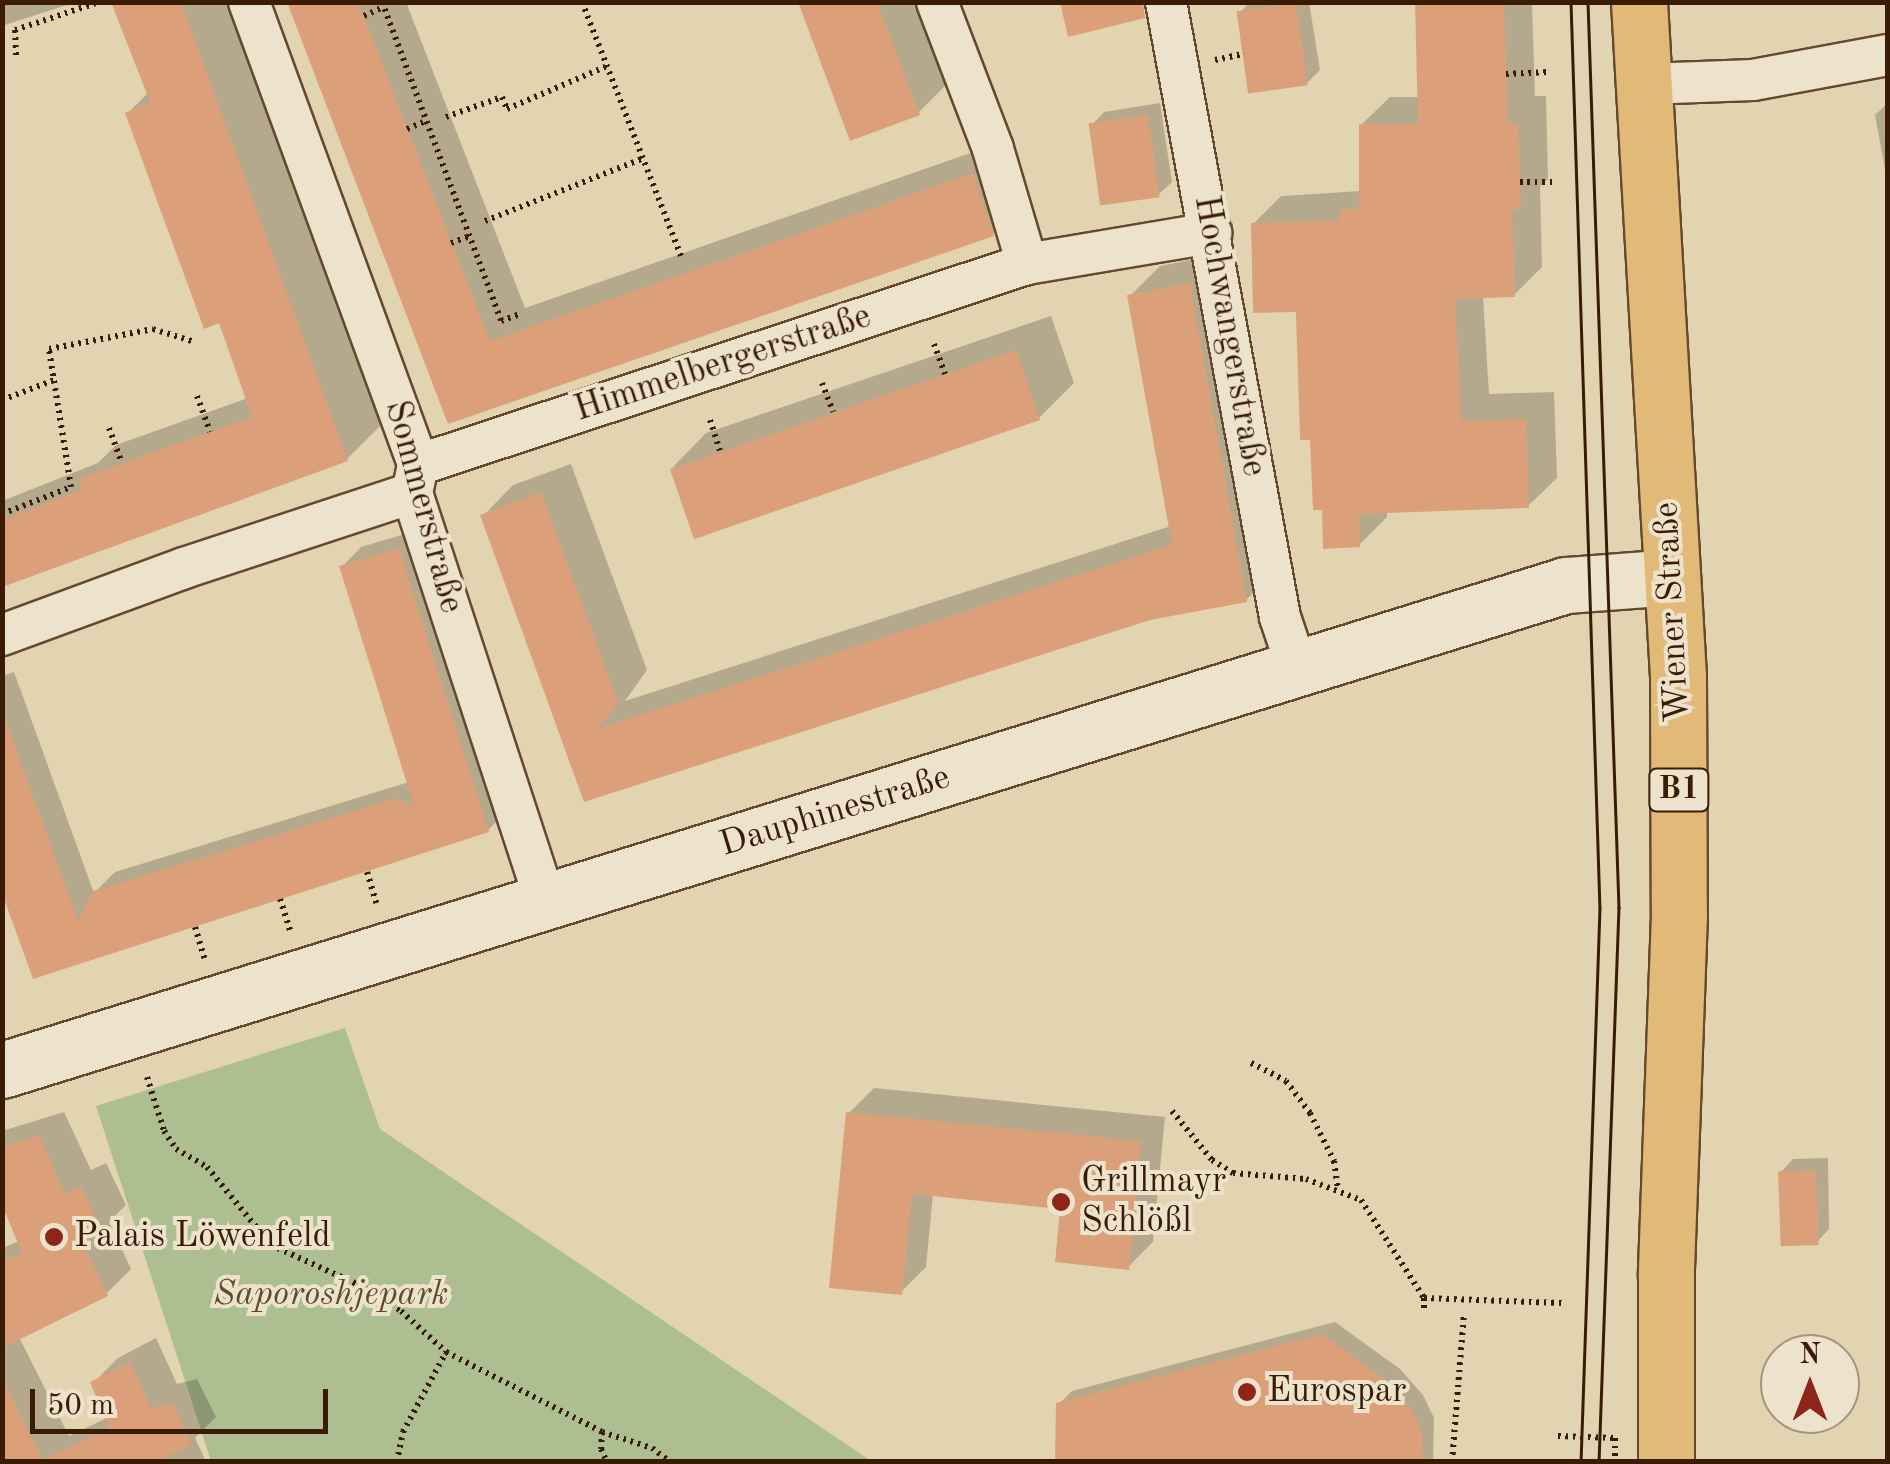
<!DOCTYPE html>
<meta charset="utf-8">
<style>
body{margin:0}
#map{position:relative;width:1890px;height:1464px;overflow:hidden;background:#e3d4b1;font-family:"Old Standard TT",serif}
div>[style]{position:absolute}
.green>*{inset:0;background:#adbe91}
.shadow>*{inset:0;background:#0003}
.building>*{inset:0;background:#db9f79;transform-origin:0 0}
.path>*{height:6px;margin-top:-3px;transform-origin:0;background:repeating-linear-gradient(90deg,#3a1b04 0 2.5px,transparent 0 7.5px)}
.roads{filter:drop-shadow(2px 0 #64492f) drop-shadow(-2px 0 #64492f) drop-shadow(0 2px #64492f) drop-shadow(0 -2px #64492f)}
.minor>*{height:40px;margin:-20px;padding:0 20px;transform-origin:20px;border-radius:20px;background:#ede3cc}
.secondary>*{height:55px;margin:-27.5px;padding:0 27.5px;transform-origin:27.5px;border-radius:27.5px;background:#ede3cc}
.primary>*{height:55px;margin:-27.5px;padding:0 27.5px;transform-origin:27.5px;border-radius:27.5px;background:#e2ba78}
.tram>*{height:2.5px;margin:-1.25px;padding:0 1.25px;transform-origin:1.25px;border-radius:1.25px;background:#3a1b04}
.dots>*{width:28px;height:28px;translate:-50% -50%;box-sizing:border-box;border:5px solid #ede3cc;border-radius:50%}
span{translate:-50% -50%;white-space:nowrap;text-align:center;line-height:1.15;-webkit-text-stroke:8px #ede3cc;paint-order:stroke}
.shield-label span{padding:2px 8px;background:#ede3cc;border:2px solid;border-radius:8px;-webkit-text-stroke-width:0}
.shield-label{font-size:32px;color:#3a1b04;font-weight:700}
.street-label{font-size:35px;color:#3a1b04}
.poi-label{font-size:35px;color:#3a1b04}
.left{translate:0 -50%;text-align:left}
.park-label{font-size:35px;color:#5c4c2e;font-style:italic}
.frame{position:absolute;inset:0;border:5px solid #3a1b04;pointer-events:none}
.north{position:absolute;left:1760px;top:1334px;width:100px;height:100px;box-sizing:border-box;background:#ede3cc;border:2px solid #a5937c;border-radius:50%;rotate:0deg;font-size:28px;font-weight:700;line-height:40px;text-align:center;color:#3a1b04}
.north::after{content:'';display:block;margin:auto;width:35px;height:45px;background:#8f2418;clip-path:polygon(50% 0,100% 100%,50% 72%,0 100%)}
.scale{position:absolute;left:30px;top:1389px;width:298px;height:45px;box-sizing:border-box;border:5px solid #3a1b04;border-top:0;padding-left:12px;font-size:30px;line-height:35px;white-space:nowrap;color:#3a1b04;-webkit-text-stroke:8px #ede3cc;paint-order:stroke}
</style>
<div id="map">
<div class="green">
<i style="clip-path:polygon(345px 1028px,380px 1129px,871px 1461px,211px 1461px,96px 1106px)"></i>
</div>
<div class="shadow">
<i style="clip-path:polygon(2px 2px,76px 2px,2px 26px)"></i>
<i style="clip-path:polygon(116px 2px,227px 2px,382px 424px,347px 459px,2px 587px,2px 501px,98px 463px,116px 445px,248px 398px,221px 320px,128px 113px,149px 92px)"></i>
<i style="clip-path:polygon(290px 2px,406px 2px,525px 308px,1008px 140px,1028px 199px,993px 234px,450px 421px)"></i>
<i style="clip-path:polygon(800px 2px,925px 2px,953px 78px,918px 113px)"></i>
<i style="clip-path:polygon(1250px 2px,1309px 2px,1320px 70px,1307px 83px,1240px 13px)"></i>
<i style="clip-path:polygon(1417px 2px,1532px 2px,1535px 96px,1546px 96px,1548px 179px,1540px 187px,1542px 267px,1514px 295px,1483px 296px,1489px 394px,1554px 392px,1557px 478px,1528px 506px,1387px 511px,1387px 517px,1359px 545px,1325px 508px,1298px 309px,1253px 224px,1281px 196px,1361px 191px,1361px 125px,1390px 97px,1420px 97px)"></i>
<i style="clip-path:polygon(1160px 103px,1172px 182px,1159px 194px,1092px 125px,1104px 112px)"></i>
<i style="clip-path:polygon(1888px 103px,1888px 186px,1875px 115px)"></i>
<i style="clip-path:polygon(1220px 254px,1277px 570px,1246px 600px,1149px 617px,585px 799px,483px 516px,513px 485px,571px 464px,647px 670px,625px 701px,1171px 526px,1130px 296px,1160px 266px)"></i>
<i style="clip-path:polygon(1051px 316px,1074px 383px,1039px 418px,672px 468px,706px 433px)"></i>
<i style="clip-path:polygon(418px 530px,507px 811px,488px 830px,35px 976px,2px 887px,2px 676px,14px 672px,94px 893px,115px 872px,409px 782px,342px 567px,361px 547px)"></i>
<i style="clip-path:polygon(874px 1088px,1165px 1117px,1153px 1242px,1128px 1267px,1063px 1207px,933px 1194px,926px 1267px,901px 1292px,849px 1113px)"></i>
<i style="clip-path:polygon(64px 1112px,91px 1170px,106px 1163px,126px 1205px,109px 1222px,131px 1269px,106px 1294px,19px 1337px,69px 1436px,107px 1418px,93px 1383px,118px 1358px,156px 1338px,177px 1384px,197px 1379px,216px 1417px,195px 1438px,206px 1462px,2px 1462px,2px 1248px,20px 1241px,2px 1198px,2px 1131px)"></i>
<i style="clip-path:polygon(1828px 1158px,1829px 1229px,1817px 1242px,1781px 1172px,1793px 1159px)"></i>
<i style="clip-path:polygon(1335px 1322px,1400px 1369px,1423px 1395px,1434px 1418px,1433px 1462px,1058px 1462px,1059px 1404px,1072px 1391px)"></i>
</div>
<div class="building">
<i style="clip-path:polygon(111px 2px,181px 2px,348px 461px,2px 587px,2px 520px,82px 489px,78px 479px,252px 417px,219px 323px,204px 329px,125px 113px,150px 102px)"></i>
<i style="clip-path:polygon(287px 2px,358px 2px,490px 341px,973px 173px,994px 236px,448px 424px)"></i>
<i style="clip-path:polygon(798px 2px,877px 2px,920px 115px,850px 141px)"></i>
<i style="clip-path:polygon(1060px 2px,1143px 2px,1145px 18px,1068px 37px)"></i>
<i style="clip-path:polygon(1415px 2px,1504px 2px,1508px 123px,1518px 123px,1521px 209px,1512px 210px,1515px 297px,1455px 299px,1461px 421px,1526px 419px,1529px 508px,1359px 514px,1360px 547px,1323px 549px,1322px 510px,1313px 510px,1310px 440px,1300px 440px,1296px 312px,1253px 313px,1251px 223px,1339px 221px,1339px 209px,1359px 209px,1359px 124px,1418px 124px)"></i>
<i style="left:1296px;top:3px;width:83px;height:60px;rotate:82deg"></i>
<i style="left:1148px;top:115px;width:83px;height:60px;rotate:82deg"></i>
<i style="clip-path:polygon(1190px 283px,1247px 602px,1150px 620px,584px 802px,480px 515px,541px 492px,618px 702px,599px 728px,1172px 545px,1127px 295px)"></i>
<i style="left:1016px;top:350px;width:74px;height:366px;rotate:71deg"></i>
<i style="clip-path:polygon(399px 548px,489px 832px,33px 979px,2px 893px,2px 721px,6px 721px,78px 921px,93px 891px,397px 798px,414px 806px,339px 566px)"></i>
<i style="clip-path:polygon(846px 1112px,1141px 1141px,1129px 1270px,1055px 1262px,1060px 1209px,912px 1194px,902px 1295px,829px 1288px)"></i>
<i style="clip-path:polygon(39px 1135px,65px 1194px,81px 1186px,102px 1232px,82px 1243px,108px 1296px,2px 1348px,2px 1261px,22px 1253px,2px 1205px,2px 1147px)"></i>
<i style="left:1816px;top:1170px;width:75px;height:38px;rotate:88deg"></i>
<i style="clip-path:polygon(1322px 1334px,1388px 1382px,1411px 1407px,1422px 1432px,1423px 1462px,1055px 1462px,1056px 1403px)"></i>
<i style="clip-path:polygon(130px 1362px,151px 1408px,172px 1403px,192px 1444px,156px 1462px,2px 1462px,2px 1378px,43px 1460px,109px 1428px,90px 1382px)"></i>
</div>
<div class="path">
<i style="left:382px;top:2px;width:340px;rotate:69.5deg"></i>
<i style="left:501px;top:321px;width:20px;rotate:-20deg"></i>
<i style="left:582px;top:2px;width:275px;rotate:68.7deg"></i>
<i style="left:364px;top:16px;width:21px;rotate:-25deg"></i>
<i style="left:16px;top:55px;width:25px;rotate:-92deg"></i>
<i style="left:15px;top:30px;width:89px;rotate:-18.4deg"></i>
<i style="left:1215px;top:60px;width:30px;rotate:-12deg"></i>
<i style="left:1506px;top:74px;width:42px;rotate:-2.7deg"></i>
<i style="left:446px;top:117px;width:59px;rotate:-19.7deg"></i>
<i style="left:502px;top:97px;width:13px;rotate:67deg"></i>
<i style="left:507px;top:109px;width:107px;rotate:-23.2deg"></i>
<i style="left:407px;top:129px;width:21px;rotate:-23deg"></i>
<i style="left:1520px;top:182px;width:32px"></i>
<i style="left:485px;top:221px;width:171px;rotate:-21.6deg"></i>
<i style="left:451px;top:243px;width:20px;rotate:-20deg"></i>
<i style="left:934px;top:344px;width:32px;rotate:70deg"></i>
<i style="left:822px;top:383px;width:31px;rotate:69deg"></i>
<i style="left:197px;top:396px;width:38px;rotate:70deg"></i>
<i style="left:2px;top:400px;width:56px;rotate:-21deg"></i>
<i style="left:710px;top:420px;width:32px;rotate:72deg"></i>
<i style="left:109px;top:428px;width:37px;rotate:70deg"></i>
<i style="left:2px;top:514px;width:74px;rotate:-21.4deg"></i>
<i style="left:71px;top:487px;width:140px;rotate:-99.1deg"></i>
<i style="left:49px;top:349px;width:106px;rotate:-10.9deg"></i>
<i style="left:153px;top:329px;width:44px;rotate:17.2deg"></i>
<i style="left:367px;top:872px;width:34px;rotate:73deg"></i>
<i style="left:280px;top:899px;width:35px;rotate:72deg"></i>
<i style="left:195px;top:927px;width:34px;rotate:73deg"></i>
<i style="left:1251px;top:1063px;width:39px;rotate:27deg"></i>
<i style="left:1286px;top:1081px;width:40px;rotate:53deg"></i>
<i style="left:1310px;top:1113px;width:54px;rotate:63.4deg"></i>
<i style="left:1334px;top:1161px;width:27px;rotate:82deg"></i>
<i style="left:147px;top:1077px;width:57px;rotate:72.5deg"></i>
<i style="left:164px;top:1131px;width:22px;rotate:56deg"></i>
<i style="left:176px;top:1149px;width:36px;rotate:30deg"></i>
<i style="left:207px;top:1167px;width:101px;rotate:50.6deg"></i>
<i style="left:271px;top:1245px;width:104px;rotate:24.4deg"></i>
<i style="left:366px;top:1288px;width:42px;rotate:33.3deg"></i>
<i style="left:401px;top:1311px;width:61px;rotate:42.3deg"></i>
<i style="left:446px;top:1352px;width:175px;rotate:27.1deg"></i>
<i style="left:602px;top:1432px;width:52px;rotate:17.7deg"></i>
<i style="left:652px;top:1448px;width:23px;rotate:38deg"></i>
<i style="left:1172px;top:1111px;width:63px;rotate:50.8deg"></i>
<i style="left:1212px;top:1160px;width:25px;rotate:32deg"></i>
<i style="left:1233px;top:1173px;width:73px;rotate:4.7deg"></i>
<i style="left:1306px;top:1179px;width:59px;rotate:20.9deg"></i>
<i style="left:1361px;top:1200px;width:117px;rotate:57.3deg"></i>
<i style="left:1424px;top:1298px;width:13px;rotate:90deg"></i>
<i style="left:1424px;top:1298px;width:139px;rotate:2.1deg"></i>
<i style="left:602px;top:1432px;width:17px;rotate:93deg"></i>
<i style="left:601px;top:1449px;width:14px;rotate:65deg"></i>
<i style="left:1558px;top:1436px;width:57px;rotate:2deg"></i>
<i style="left:1615px;top:1438px;width:24px;rotate:90deg"></i>
<i style="left:397px;top:1462px;width:31px;rotate:-79deg"></i>
<i style="left:403px;top:1432px;width:91px;rotate:-61.7deg"></i>
<i style="left:1452px;top:1462px;width:149px;rotate:-85.4deg"></i>
</div>
<div class="roads">
<div class="minor">
<i style="left:249px;top:2px;width:493px;rotate:69.9deg"></i>
<i style="left:418px;top:465px;width:29px;rotate:102deg"></i>
<i style="left:412px;top:493px;width:430px;rotate:71.9deg"></i>
<i style="left:937px;top:2px;width:157px;rotate:69.1deg"></i>
<i style="left:993px;top:149px;width:120px;rotate:73.5deg"></i>
<i style="left:1166px;top:2px;width:625px;rotate:79.5deg"></i>
<i style="left:1280px;top:617px;width:54px;rotate:71.6deg"></i>
<i style="left:1645px;top:84px;width:108px;rotate:-2.1deg"></i>
<i style="left:1753px;top:80px;width:137px;rotate:-10.5deg"></i>
<i style="left:418px;top:465px;width:641px;rotate:-18.27deg"></i>
<i style="left:1027px;top:264px;width:187px;rotate:-9.6deg"></i>
<i style="left:2px;top:635px;width:194px;rotate:-20.2deg"></i>
<i style="left:184px;top:568px;width:240px;rotate:-18.2deg"></i>
</div>
<div class="secondary">
<i style="left:2px;top:1070px;width:1637px;rotate:-17.23deg"></i>
<i style="left:1566px;top:585px;width:106px;rotate:-4.3deg"></i>
</div>
<div class="primary">
<i style="left:1639px;top:2px;width:675px;rotate:86.69deg"></i>
<i style="left:1678px;top:676px;width:238px;rotate:89.8deg"></i>
<i style="left:1679px;top:914px;width:362px;rotate:92.1deg"></i>
<i style="left:1666px;top:1276px;width:186px;rotate:90deg"></i>
</div>
</div>
<div class="tram">
<i style="left:1571px;top:2px;width:906px;rotate:88.17deg"></i>
<i style="left:1600px;top:908px;width:554px;rotate:91.96deg"></i>
<i style="left:1588px;top:2px;width:906px;rotate:88.04deg"></i>
<i style="left:1619px;top:907px;width:555px;rotate:92.06deg"></i>
</div>
<div class="dots">
<i style="left:1061px;top:1202px;background:#8f2418"></i>
<i style="left:54px;top:1237px;background:#8f2418"></i>
<i style="left:1247px;top:1392px;background:#8f2418"></i>
</div>
<div class="shield-label">
<span style="left:1679px;top:790px">B1</span>
</div>
<div class="street-label">
<span style="left:1229px;top:336px;rotate:80deg">Hochwangerstraße</span>
<span style="left:723px;top:364px;rotate:-18deg">Himmelbergerstraße</span>
<span style="left:423px;top:507px;rotate:75deg">Sommerstraße</span>
<span style="left:1673px;top:612px;rotate:-93deg">Wiener Straße</span>
<span style="left:835px;top:812px;rotate:-17deg">Dauphinestraße</span>
</div>
<div class="poi-label">
<span class="left" style="left:1081px;top:1202px">Grillmayr<br>Schlößl</span>
<span class="left" style="left:74px;top:1237px">Palais Löwenfeld</span>
<span class="left" style="left:1267px;top:1392px">Eurospar</span>
</div>
<div class="park-label">
<span style="left:331px;top:1295px">Saporoshjepark</span>
</div>
<div class="frame"></div>
<div class="north">N</div>
<div class="scale">50 m</div>
</div>
